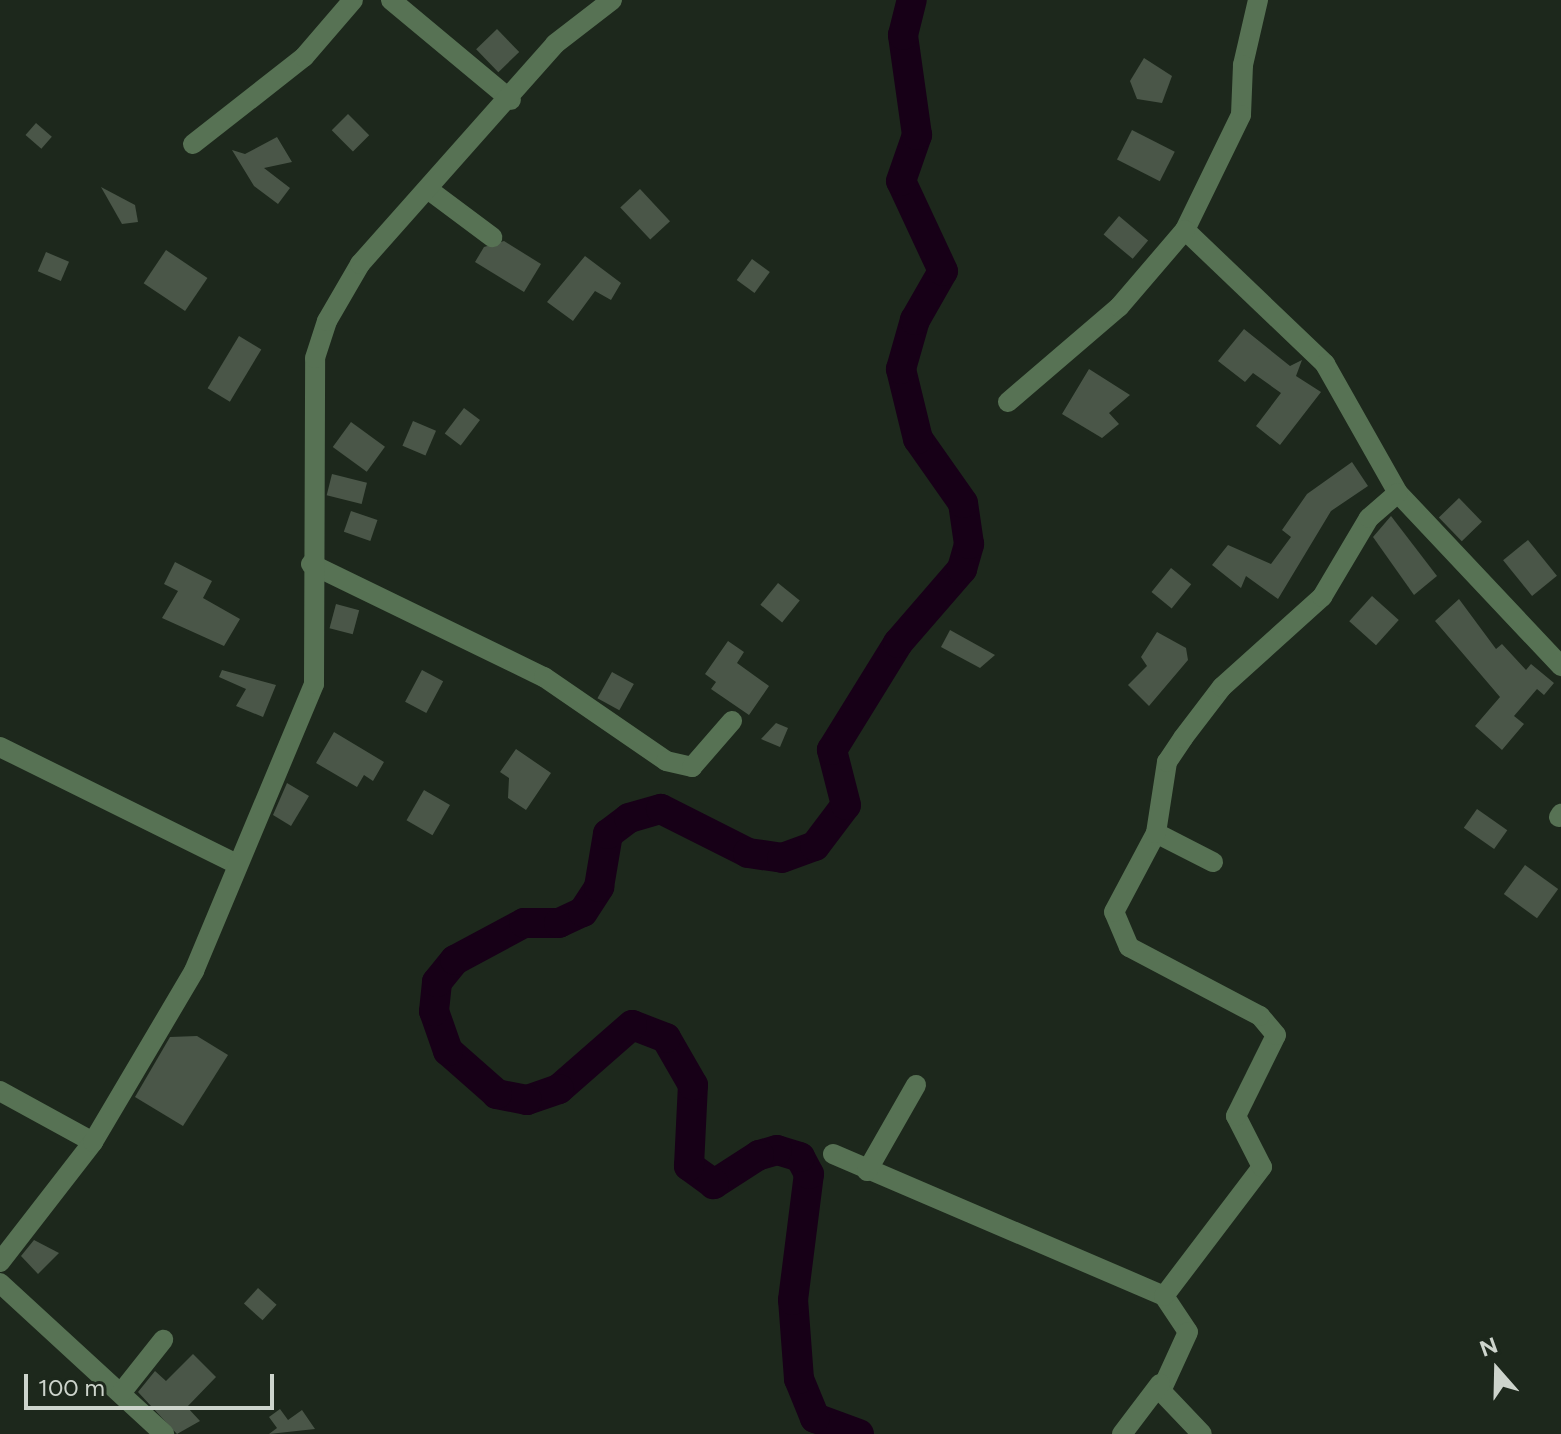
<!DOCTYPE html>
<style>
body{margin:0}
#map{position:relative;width:1561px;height:1434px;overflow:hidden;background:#1d281c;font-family:Figtree,sans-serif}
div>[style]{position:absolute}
.river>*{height:30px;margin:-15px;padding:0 15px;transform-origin:15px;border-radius:15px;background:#170017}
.building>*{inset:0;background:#4a5648;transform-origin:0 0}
.minor>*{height:20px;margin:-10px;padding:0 10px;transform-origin:10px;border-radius:10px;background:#577254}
span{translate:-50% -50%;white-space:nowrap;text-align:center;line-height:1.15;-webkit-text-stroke:8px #1d281c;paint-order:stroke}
.north{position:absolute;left:1457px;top:1330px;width:80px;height:80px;-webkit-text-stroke:6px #1d281c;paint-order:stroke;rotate:340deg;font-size:22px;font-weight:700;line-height:32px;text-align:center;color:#cdd4cc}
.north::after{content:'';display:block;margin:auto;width:28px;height:36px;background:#cdd4cc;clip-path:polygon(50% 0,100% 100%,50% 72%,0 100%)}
.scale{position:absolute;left:24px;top:1374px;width:250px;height:36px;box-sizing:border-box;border:4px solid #cdd4cc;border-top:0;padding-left:10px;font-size:24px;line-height:28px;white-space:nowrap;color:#cdd4cc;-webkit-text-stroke:6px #1d281c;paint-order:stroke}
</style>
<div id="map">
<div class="river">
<i style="left:859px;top:1434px;width:47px;rotate:-160deg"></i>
<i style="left:815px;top:1418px;width:42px;rotate:-112.3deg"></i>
<i style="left:799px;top:1379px;width:79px;rotate:-94.3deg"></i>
<i style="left:793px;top:1300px;width:127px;rotate:-82.8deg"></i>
<i style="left:809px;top:1174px;width:19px;rotate:-118deg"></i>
<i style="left:800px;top:1157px;width:24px;rotate:-163deg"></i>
<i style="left:777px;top:1150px;width:19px;rotate:164deg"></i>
<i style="left:759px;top:1155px;width:54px;rotate:147.2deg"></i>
<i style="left:714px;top:1184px;width:31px;rotate:-144deg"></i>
<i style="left:689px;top:1166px;width:81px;rotate:-87.2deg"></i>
<i style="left:693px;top:1085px;width:54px;rotate:-119.9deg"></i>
<i style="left:666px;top:1038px;width:36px;rotate:-159deg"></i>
<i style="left:632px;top:1025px;width:97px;rotate:138.8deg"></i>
<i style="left:559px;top:1089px;width:34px;rotate:161deg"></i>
<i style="left:527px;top:1100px;width:31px;rotate:-169deg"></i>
<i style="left:497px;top:1094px;width:65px;rotate:-138.7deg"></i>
<i style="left:448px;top:1051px;width:42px;rotate:-109.3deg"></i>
<i style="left:434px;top:1011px;width:29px;rotate:-84deg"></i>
<i style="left:437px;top:982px;width:28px;rotate:-51deg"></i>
<i style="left:455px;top:960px;width:78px;rotate:-28.2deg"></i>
<i style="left:524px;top:923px;width:35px"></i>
<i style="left:559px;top:923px;width:26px;rotate:-25deg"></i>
<i style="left:583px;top:912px;width:30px;rotate:-57deg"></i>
<i style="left:599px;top:887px;width:54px;rotate:-80.4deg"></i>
<i style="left:608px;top:834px;width:26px;rotate:-37deg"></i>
<i style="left:629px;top:818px;width:33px;rotate:-16deg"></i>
<i style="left:661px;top:809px;width:97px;rotate:26.8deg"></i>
<i style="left:748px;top:853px;width:34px;rotate:8deg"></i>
<i style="left:782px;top:858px;width:35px;rotate:-20deg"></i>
<i style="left:815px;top:846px;width:51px;rotate:-52.9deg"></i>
<i style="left:846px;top:805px;width:57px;rotate:-104.3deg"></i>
<i style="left:832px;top:750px;width:126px;rotate:-58.3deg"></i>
<i style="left:898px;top:643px;width:98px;rotate:-49.1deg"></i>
<i style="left:962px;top:569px;width:26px;rotate:-74deg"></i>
<i style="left:969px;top:544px;width:41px;rotate:-98.3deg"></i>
<i style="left:963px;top:503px;width:78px;rotate:-125.1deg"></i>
<i style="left:918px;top:439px;width:72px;rotate:-103.7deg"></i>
<i style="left:901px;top:369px;width:51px;rotate:-74.1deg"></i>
<i style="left:915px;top:320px;width:56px;rotate:-60.3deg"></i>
<i style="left:943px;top:271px;width:99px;rotate:-115deg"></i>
<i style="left:901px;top:181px;width:49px;rotate:-70.8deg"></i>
<i style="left:917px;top:135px;width:101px;rotate:-98deg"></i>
<i style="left:903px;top:35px;width:36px;rotate:-76deg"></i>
</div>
<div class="building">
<i style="left:497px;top:29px;width:32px;height:29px;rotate:46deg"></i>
<i style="clip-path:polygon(1144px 58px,1172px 76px,1162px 103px,1137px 99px,1130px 81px)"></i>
<i style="left:348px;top:114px;width:30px;height:23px;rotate:45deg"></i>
<i style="left:36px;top:123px;width:21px;height:16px;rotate:41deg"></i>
<i style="left:1132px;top:130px;width:48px;height:33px;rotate:27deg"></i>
<i style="clip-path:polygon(277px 137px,292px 162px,264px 168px,290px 188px,278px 204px,254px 186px,232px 150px,245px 154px)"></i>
<i style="clip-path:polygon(101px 187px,135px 205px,138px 222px,122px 224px)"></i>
<i style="left:640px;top:189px;width:44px;height:27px;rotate:47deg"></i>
<i style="left:1119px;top:216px;width:38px;height:24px;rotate:40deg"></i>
<i style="clip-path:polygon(504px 241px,541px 264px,524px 292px,475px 262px,484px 247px)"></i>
<i style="left:166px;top:250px;width:50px;height:40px;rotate:34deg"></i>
<i style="left:46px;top:252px;width:25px;height:21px;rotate:23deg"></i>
<i style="clip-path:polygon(585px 256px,621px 283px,611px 300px,595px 291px,573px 321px,547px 302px)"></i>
<i style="left:752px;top:259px;width:22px;height:26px;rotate:36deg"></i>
<i style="clip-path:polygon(1244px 329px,1290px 366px,1302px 360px,1296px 376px,1321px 392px,1280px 445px,1256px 426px,1281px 393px,1253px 373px,1245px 382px,1218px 361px)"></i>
<i style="left:239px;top:336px;width:26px;height:61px;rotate:31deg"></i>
<i style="clip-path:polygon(1089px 369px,1130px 395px,1109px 413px,1119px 424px,1102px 438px,1062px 414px)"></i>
<i style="left:464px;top:408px;width:20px;height:32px;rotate:37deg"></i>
<i style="left:413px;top:421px;width:25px;height:27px;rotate:23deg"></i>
<i style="left:351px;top:422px;width:42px;height:31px;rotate:36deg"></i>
<i style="clip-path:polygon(1352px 462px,1368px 486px,1331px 511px,1278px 599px,1246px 576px,1241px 588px,1212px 565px,1228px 545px,1271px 564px,1291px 537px,1282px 530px,1307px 494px)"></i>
<i style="left:332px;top:474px;width:36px;height:22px;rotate:14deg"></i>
<i style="left:1459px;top:498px;width:33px;height:28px;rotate:46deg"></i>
<i style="left:351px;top:511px;width:28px;height:22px;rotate:19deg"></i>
<i style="clip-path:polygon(1391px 516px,1437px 576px,1414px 595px,1373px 537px)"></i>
<i style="left:1528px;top:540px;width:46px;height:32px;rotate:51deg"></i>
<i style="clip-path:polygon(175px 562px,212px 581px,203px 598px,240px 619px,224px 646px,162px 618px,178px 591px,164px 584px)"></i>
<i style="left:1171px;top:568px;width:26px;height:31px;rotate:39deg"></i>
<i style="left:778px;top:583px;width:28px;height:28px;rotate:39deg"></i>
<i style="left:1372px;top:596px;width:36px;height:34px;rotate:42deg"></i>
<i style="clip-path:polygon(1459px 599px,1496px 649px,1502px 644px,1526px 670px,1531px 664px,1554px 683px,1544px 695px,1537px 689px,1514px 716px,1524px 724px,1502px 750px,1475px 726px,1500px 697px,1435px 621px)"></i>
<i style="left:336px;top:604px;width:24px;height:25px;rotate:15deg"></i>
<i style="clip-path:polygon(950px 630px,995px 655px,980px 668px,941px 647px)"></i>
<i style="clip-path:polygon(1157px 632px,1186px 648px,1188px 660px,1149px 706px,1128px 685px,1147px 666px,1141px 657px)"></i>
<i style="clip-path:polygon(728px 641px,744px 652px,737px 663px,769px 686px,749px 715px,711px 689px,716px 682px,705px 674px)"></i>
<i style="clip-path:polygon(222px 670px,276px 685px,263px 717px,236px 706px,246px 689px,219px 677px)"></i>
<i style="left:422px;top:670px;width:24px;height:36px;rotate:28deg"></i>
<i style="left:612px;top:672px;width:25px;height:30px;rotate:29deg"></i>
<i style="clip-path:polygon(776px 723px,788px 728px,780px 747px,761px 739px)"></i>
<i style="clip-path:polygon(334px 732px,384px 762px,373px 781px,364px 775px,357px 787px,316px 763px)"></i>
<i style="clip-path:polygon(516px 749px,551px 773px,526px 810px,508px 798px,509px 778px,500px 772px)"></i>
<i style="clip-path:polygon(287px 783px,309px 796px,291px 826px,273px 815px)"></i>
<i style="left:424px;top:790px;width:30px;height:35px;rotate:30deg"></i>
<i style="left:1477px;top:809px;width:37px;height:23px;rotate:35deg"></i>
<i style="left:1525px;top:865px;width:41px;height:36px;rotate:36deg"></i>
<i style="clip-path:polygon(197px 1036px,228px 1055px,183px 1126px,135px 1097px,170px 1037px)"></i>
<i style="clip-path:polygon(34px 1240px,59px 1253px,38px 1274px,21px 1256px)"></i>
<i style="left:258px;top:1288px;width:25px;height:21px;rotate:42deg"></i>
<i style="clip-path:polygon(193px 1354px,216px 1377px,187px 1407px,200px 1421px,177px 1434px,138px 1392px,155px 1371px,166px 1381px)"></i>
<i style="clip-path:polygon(280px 1409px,288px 1420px,302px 1410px,315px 1429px,269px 1434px,277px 1428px,269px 1417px)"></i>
</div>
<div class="minor">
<i style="left:391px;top:0;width:156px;rotate:39.8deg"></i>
<i style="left:1258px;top:0;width:67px;rotate:103deg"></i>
<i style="left:1243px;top:65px;width:50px;rotate:92.3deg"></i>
<i style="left:1241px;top:115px;width:128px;rotate:116deg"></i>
<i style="left:1185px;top:230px;width:194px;rotate:43.7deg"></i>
<i style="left:1325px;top:364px;width:148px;rotate:60.5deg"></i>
<i style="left:1398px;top:493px;width:238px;rotate:46.7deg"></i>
<i style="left:193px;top:144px;width:141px;rotate:-38.1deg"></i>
<i style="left:304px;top:57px;width:75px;rotate:-49.3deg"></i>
<i style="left:429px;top:190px;width:79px;rotate:36.7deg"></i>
<i style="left:1008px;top:402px;width:146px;rotate:-40.6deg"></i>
<i style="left:1119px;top:307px;width:101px;rotate:-49.4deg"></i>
<i style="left:311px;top:564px;width:259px;rotate:25.9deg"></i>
<i style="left:544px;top:677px;width:148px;rotate:34.5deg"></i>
<i style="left:666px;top:761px;width:27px;rotate:13deg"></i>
<i style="left:692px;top:767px;width:61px;rotate:-49deg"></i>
<i style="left:0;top:747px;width:264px;rotate:26.3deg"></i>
<i style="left:1559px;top:817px;width:4px;rotate:-56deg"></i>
<i style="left:1156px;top:833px;width:64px;rotate:27deg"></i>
<i style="left:0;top:1091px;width:106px;rotate:28.7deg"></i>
<i style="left:833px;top:1154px;width:360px;rotate:23.2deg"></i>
<i style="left:1164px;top:1296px;width:43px;rotate:56.3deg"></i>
<i style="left:1188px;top:1332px;width:65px;rotate:114.6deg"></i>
<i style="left:1161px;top:1391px;width:59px;rotate:46.4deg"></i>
<i style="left:867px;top:1171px;width:99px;rotate:-60.3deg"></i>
<i style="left:0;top:1262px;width:152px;rotate:-52.2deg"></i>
<i style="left:93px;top:1142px;width:199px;rotate:-59.4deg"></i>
<i style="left:194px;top:971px;width:311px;rotate:-67.3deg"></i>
<i style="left:314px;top:684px;width:326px;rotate:-89.8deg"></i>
<i style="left:315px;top:358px;width:39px;rotate:-72deg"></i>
<i style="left:327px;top:321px;width:66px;rotate:-59.9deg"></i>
<i style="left:360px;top:264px;width:294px;rotate:-48.4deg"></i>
<i style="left:555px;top:44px;width:72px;rotate:-37.7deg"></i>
<i style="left:0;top:1283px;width:223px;rotate:42.6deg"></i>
<i style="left:1164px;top:1296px;width:162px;rotate:-52.8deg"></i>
<i style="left:1262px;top:1167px;width:57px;rotate:-117deg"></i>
<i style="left:1236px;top:1116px;width:90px;rotate:-63.7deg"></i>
<i style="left:1276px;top:1035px;width:25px;rotate:-130deg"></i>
<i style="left:1260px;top:1016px;width:148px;rotate:-152.2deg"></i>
<i style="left:1129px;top:947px;width:38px;rotate:-113deg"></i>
<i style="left:1114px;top:912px;width:89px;rotate:-62deg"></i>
<i style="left:1156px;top:833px;width:72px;rotate:-81.2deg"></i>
<i style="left:1167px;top:762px;width:29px;rotate:-56deg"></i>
<i style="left:1183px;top:738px;width:64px;rotate:-52.6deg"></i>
<i style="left:1222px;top:687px;width:135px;rotate:-42deg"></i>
<i style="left:1322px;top:597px;width:92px;rotate:-59.3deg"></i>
<i style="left:1369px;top:518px;width:38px;rotate:-41deg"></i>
<i style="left:121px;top:1393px;width:68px;rotate:-51.6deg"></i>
<i style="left:1122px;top:1434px;width:63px;rotate:-52.8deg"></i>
</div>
<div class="north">N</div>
<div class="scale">100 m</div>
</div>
